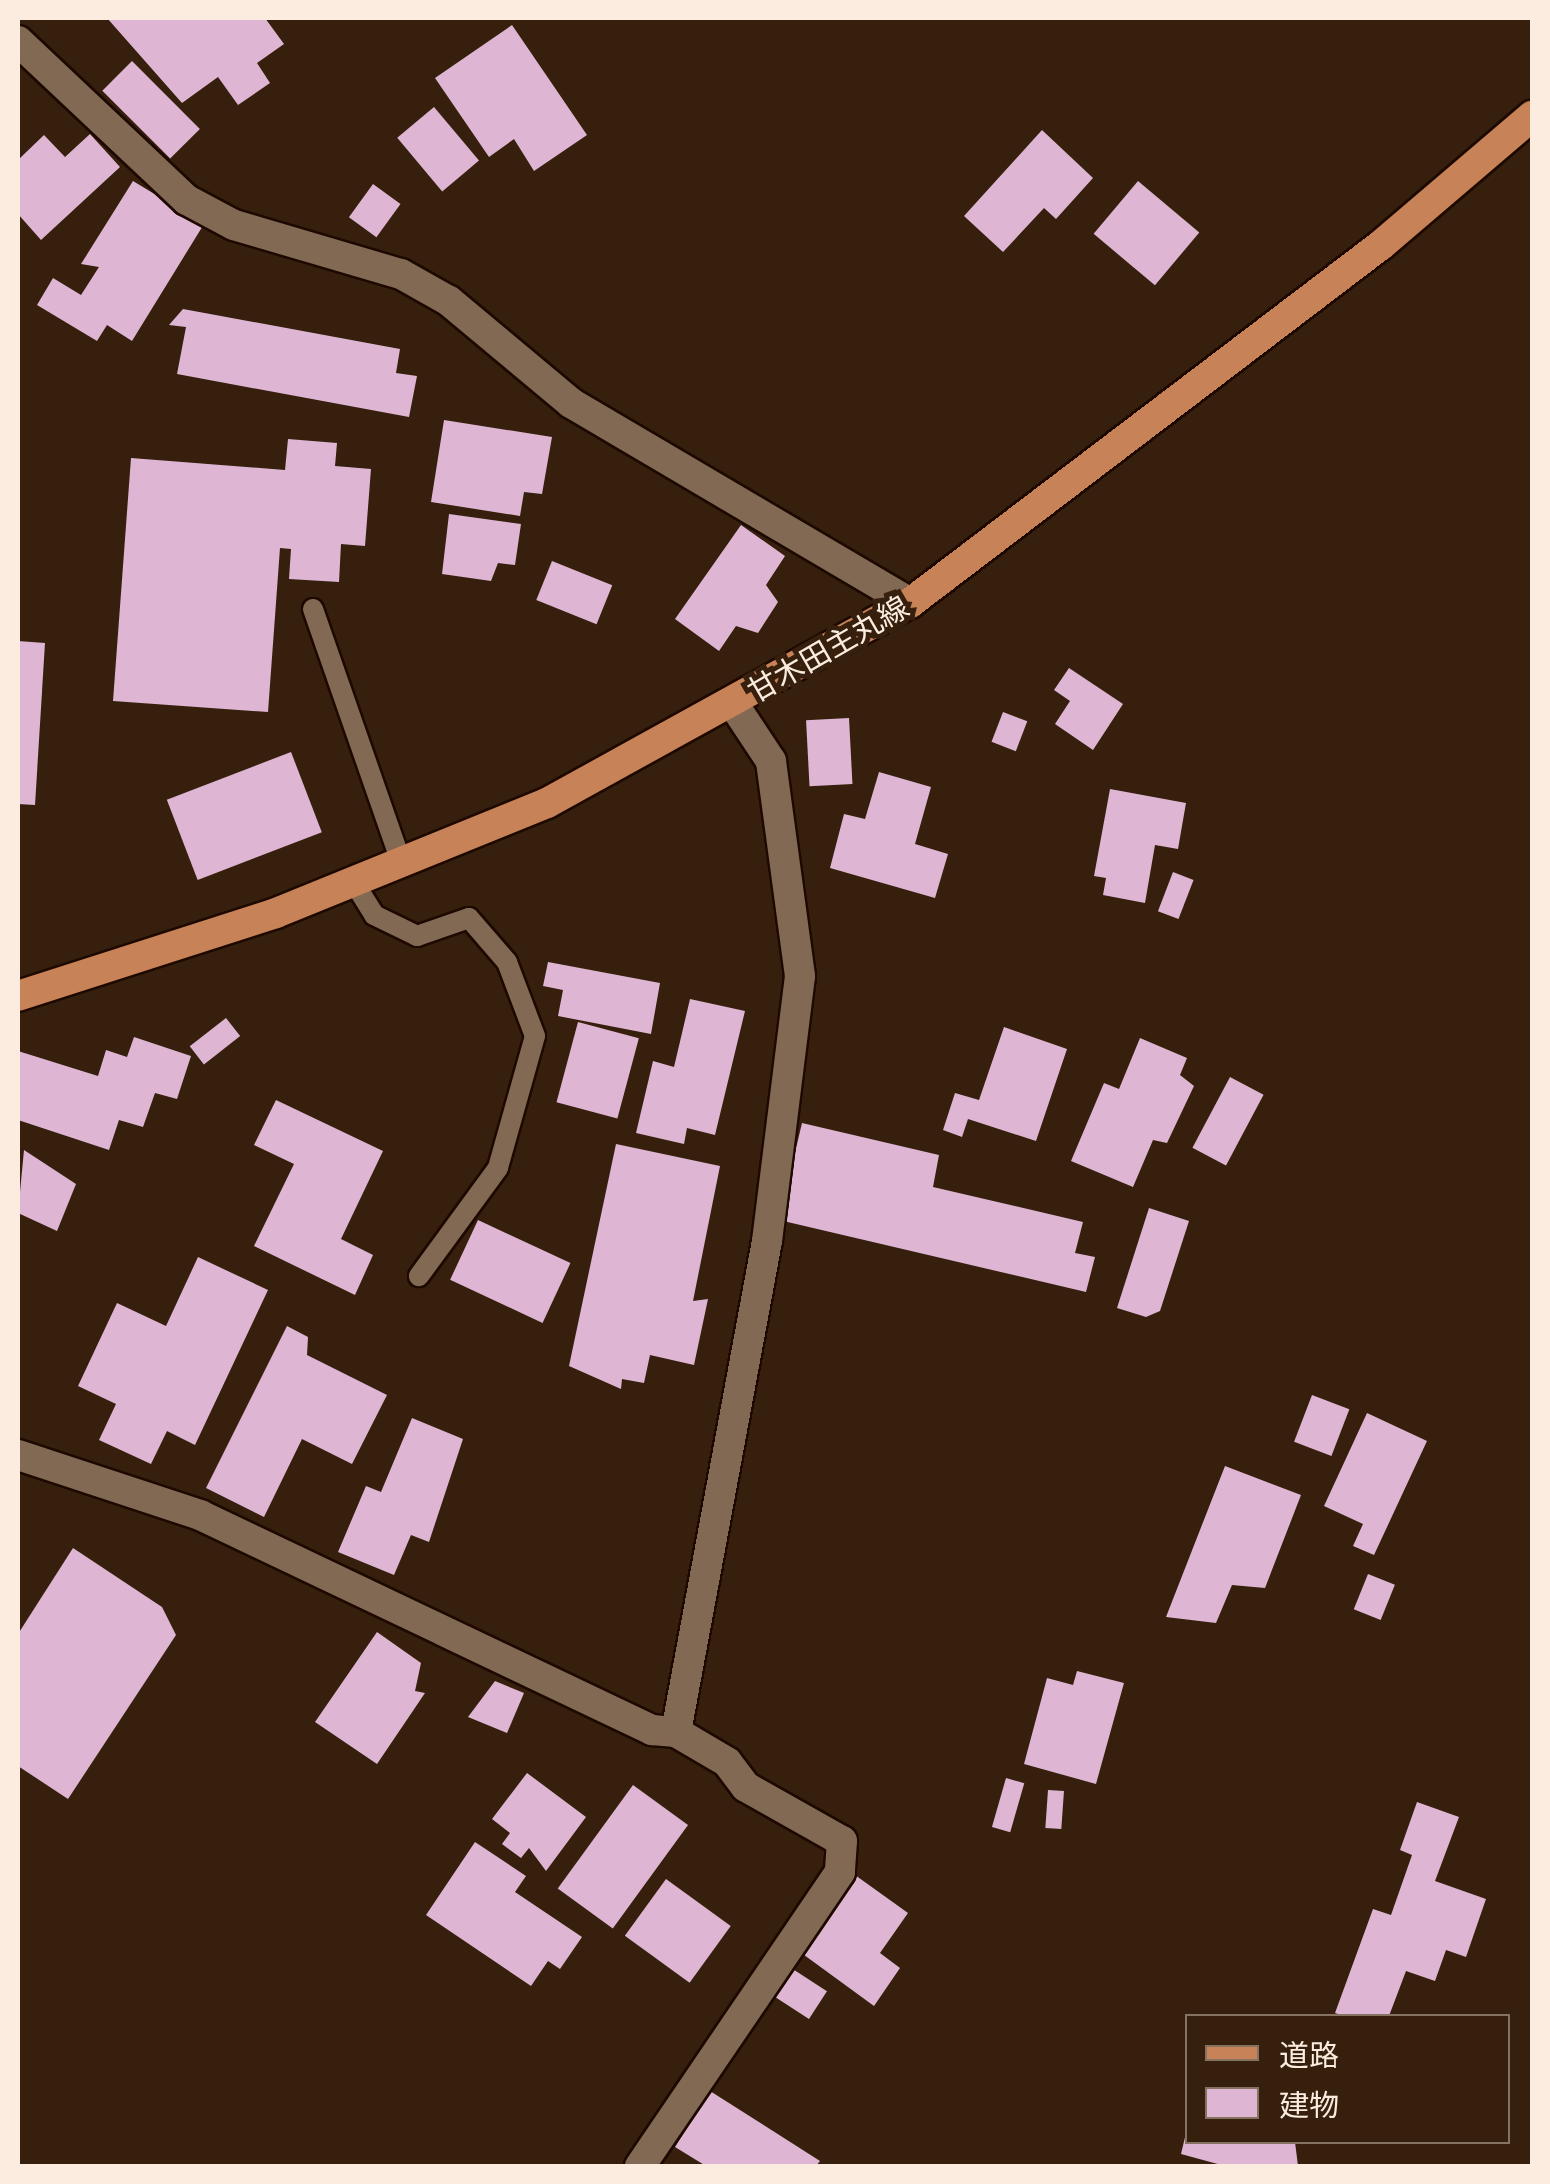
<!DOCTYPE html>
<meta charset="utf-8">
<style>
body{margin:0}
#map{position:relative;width:1550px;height:2184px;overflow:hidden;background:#36200d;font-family:"PT Sans","Noto Sans JP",sans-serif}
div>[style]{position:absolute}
.building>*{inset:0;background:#deb6d3;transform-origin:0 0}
.roads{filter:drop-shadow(2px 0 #1d0900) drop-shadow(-2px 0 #1d0900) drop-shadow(0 2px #1d0900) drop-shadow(0 -2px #1d0900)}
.lane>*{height:20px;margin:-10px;padding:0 10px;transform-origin:10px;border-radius:10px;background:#826953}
.street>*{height:30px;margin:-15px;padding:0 15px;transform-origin:15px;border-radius:15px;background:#826953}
.primary>*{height:30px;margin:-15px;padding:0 15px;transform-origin:15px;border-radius:15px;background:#c88258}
span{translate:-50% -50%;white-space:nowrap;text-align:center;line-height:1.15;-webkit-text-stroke:10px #36200d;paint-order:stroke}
.street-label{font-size:30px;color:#fbecdf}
.frame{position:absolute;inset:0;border:20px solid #fbecdf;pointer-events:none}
.legend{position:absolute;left:1185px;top:2014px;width:325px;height:130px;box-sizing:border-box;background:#36200d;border:2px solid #857261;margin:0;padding:12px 18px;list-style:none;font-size:30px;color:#fbecdf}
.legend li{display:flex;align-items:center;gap:20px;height:50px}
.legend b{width:50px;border:2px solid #857261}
</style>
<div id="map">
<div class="building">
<i style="clip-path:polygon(107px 18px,265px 18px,284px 44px,257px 63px,270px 83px,238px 105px,218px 77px,182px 103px)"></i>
<i style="clip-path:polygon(512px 25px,587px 135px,534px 171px,514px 139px,489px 157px,435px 78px)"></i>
<i style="left:132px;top:61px;width:96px;height:42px;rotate:45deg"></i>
<i style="left:434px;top:107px;width:70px;height:48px;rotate:50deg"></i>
<i style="clip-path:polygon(1042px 130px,1093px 178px,1056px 219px,1044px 208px,1003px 252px,964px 216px)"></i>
<i style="clip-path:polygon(90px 134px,120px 167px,41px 240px,18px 214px,18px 160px,44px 135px,65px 157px)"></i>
<i style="clip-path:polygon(133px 181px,204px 224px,132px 341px,107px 325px,97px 341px,37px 305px,53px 278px,81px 295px,99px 267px,81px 264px)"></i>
<i style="left:1138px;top:181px;width:80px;height:69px;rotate:40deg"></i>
<i style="left:373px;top:184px;width:34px;height:41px;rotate:36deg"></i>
<i style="clip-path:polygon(183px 309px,400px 349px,396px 373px,417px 376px,409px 417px,177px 374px,186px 327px,169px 325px)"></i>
<i style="clip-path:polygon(444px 420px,552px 437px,542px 494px,524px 492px,520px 516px,431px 502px)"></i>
<i style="clip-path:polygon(288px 439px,337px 443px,335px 466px,371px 469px,365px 546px,341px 544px,339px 582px,289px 579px,291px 549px,280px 548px,268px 712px,113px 701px,131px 458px,285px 470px)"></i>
<i style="clip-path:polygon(449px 514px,521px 524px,515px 565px,498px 563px,491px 581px,442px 574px)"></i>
<i style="clip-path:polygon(741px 525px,785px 556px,766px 585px,778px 602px,758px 633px,736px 626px,719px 651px,675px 619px)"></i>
<i style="left:552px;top:561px;width:65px;height:42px;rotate:22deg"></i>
<i style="clip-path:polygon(18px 641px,45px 643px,35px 805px,18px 804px)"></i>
<i style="clip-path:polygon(1069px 668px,1123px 704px,1093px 750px,1055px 724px,1070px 701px,1054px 690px)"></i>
<i style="left:1003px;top:712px;width:26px;height:32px;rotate:21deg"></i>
<i style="left:849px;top:718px;width:66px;height:43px;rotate:87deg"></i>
<i style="left:291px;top:752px;width:86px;height:133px;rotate:69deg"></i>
<i style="clip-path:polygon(879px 772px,931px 787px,915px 844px,948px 854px,935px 898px,830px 868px,844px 814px,865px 819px)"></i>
<i style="clip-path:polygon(1110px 789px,1186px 803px,1178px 849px,1155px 845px,1145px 903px,1103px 895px,1106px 878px,1094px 876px)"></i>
<i style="left:1173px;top:872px;width:22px;height:42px;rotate:21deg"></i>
<i style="clip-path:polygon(548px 962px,660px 983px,651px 1034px,558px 1016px,563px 990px,543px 986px)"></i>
<i style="clip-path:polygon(690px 999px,745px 1011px,715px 1135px,687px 1128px,684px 1144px,636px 1133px,653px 1061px,674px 1067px)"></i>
<i style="left:226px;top:1018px;width:23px;height:46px;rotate:52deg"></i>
<i style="left:578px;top:1022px;width:63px;height:83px;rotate:15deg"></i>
<i style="clip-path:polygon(1004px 1027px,1067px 1049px,1036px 1141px,968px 1119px,962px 1137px,943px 1130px,955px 1093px,979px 1100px)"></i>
<i style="clip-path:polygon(134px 1037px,191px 1056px,177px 1099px,155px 1093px,143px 1127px,119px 1120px,109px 1150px,18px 1120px,18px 1051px,98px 1076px,106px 1050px,127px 1057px)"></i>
<i style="clip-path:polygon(1140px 1038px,1187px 1058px,1180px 1075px,1194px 1086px,1167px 1143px,1153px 1140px,1133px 1187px,1071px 1161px,1104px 1083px,1119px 1089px)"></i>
<i style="left:1230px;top:1077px;width:38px;height:80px;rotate:28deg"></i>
<i style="clip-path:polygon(276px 1100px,383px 1151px,341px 1239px,373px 1255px,355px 1295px,254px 1246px,294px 1164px,254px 1145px)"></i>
<i style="clip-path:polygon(802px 1123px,939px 1155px,933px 1187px,1083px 1222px,1075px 1253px,1095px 1257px,1086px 1292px,779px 1220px)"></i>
<i style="clip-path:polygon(616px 1144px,720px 1166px,693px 1301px,708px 1299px,694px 1365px,650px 1355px,644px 1383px,622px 1379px,621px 1389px,569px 1366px)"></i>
<i style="clip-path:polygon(24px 1150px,76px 1184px,57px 1231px,18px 1213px)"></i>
<i style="clip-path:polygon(1149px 1208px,1189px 1221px,1160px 1311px,1146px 1317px,1117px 1308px)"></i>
<i style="left:478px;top:1220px;width:102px;height:66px;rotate:25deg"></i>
<i style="clip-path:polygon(198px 1257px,268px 1290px,195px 1445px,167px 1431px,151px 1464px,99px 1440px,116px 1404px,78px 1386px,117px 1303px,166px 1326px)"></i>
<i style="clip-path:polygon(287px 1326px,308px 1337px,307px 1355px,387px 1395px,352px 1464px,302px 1439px,264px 1517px,206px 1488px)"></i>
<i style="left:1312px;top:1395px;width:40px;height:50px;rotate:21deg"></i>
<i style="clip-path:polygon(1367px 1413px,1427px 1441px,1374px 1555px,1353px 1546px,1363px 1524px,1324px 1506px)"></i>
<i style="clip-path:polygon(412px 1418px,463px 1439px,429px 1542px,411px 1535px,394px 1575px,338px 1552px,366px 1486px,381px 1492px)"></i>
<i style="clip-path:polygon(1225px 1466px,1301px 1495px,1265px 1588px,1232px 1585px,1216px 1623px,1166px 1617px)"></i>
<i style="clip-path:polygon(73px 1548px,162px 1607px,176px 1635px,68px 1799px,18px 1766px,18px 1634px)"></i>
<i style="left:1368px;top:1574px;width:29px;height:38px;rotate:22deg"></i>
<i style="clip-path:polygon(377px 1632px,421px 1663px,415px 1691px,425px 1693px,377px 1764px,315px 1722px)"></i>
<i style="clip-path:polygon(1077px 1671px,1124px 1683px,1096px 1784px,1024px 1764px,1047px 1678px,1073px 1685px)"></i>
<i style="clip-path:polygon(495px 1681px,524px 1693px,507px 1733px,468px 1717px)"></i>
<i style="clip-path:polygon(527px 1773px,586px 1817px,546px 1871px,529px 1848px,521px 1858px,502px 1844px,510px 1833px,492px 1819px)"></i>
<i style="left:1006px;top:1778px;width:19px;height:51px;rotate:16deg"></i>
<i style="left:633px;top:1785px;width:68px;height:128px;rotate:36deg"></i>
<i style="left:1048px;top:1790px;width:16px;height:38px;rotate:4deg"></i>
<i style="clip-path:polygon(1417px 1802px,1459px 1817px,1435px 1881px,1486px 1899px,1466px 1957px,1446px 1950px,1435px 1981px,1406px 1971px,1389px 2016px,1344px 2016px,1335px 2013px,1373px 1909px,1391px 1915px,1412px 1855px,1400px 1850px)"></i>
<i style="clip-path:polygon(475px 1842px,526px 1876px,515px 1892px,582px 1937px,560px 1969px,548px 1961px,531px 1986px,426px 1915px)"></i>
<i style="clip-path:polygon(855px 1875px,908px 1913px,880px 1953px,900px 1968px,874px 2006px,800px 1952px)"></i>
<i style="left:666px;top:1879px;width:80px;height:70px;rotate:36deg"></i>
<i style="left:785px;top:1964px;width:50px;height:33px;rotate:33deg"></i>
<i style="clip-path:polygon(710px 2091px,820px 2161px,816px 2166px,706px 2166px,675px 2147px)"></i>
<i style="clip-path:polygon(1186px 2133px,1188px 2142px,1295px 2142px,1298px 2166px,1225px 2166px,1181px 2154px)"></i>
</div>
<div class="roads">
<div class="lane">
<i style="left:313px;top:609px;width:268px;rotate:70.8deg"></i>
<i style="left:353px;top:881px;width:40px;rotate:58deg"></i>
<i style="left:374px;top:915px;width:48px;rotate:26deg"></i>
<i style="left:417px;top:936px;width:55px;rotate:-19.1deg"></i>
<i style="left:469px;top:918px;width:58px;rotate:49.2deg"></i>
<i style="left:507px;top:962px;width:79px;rotate:69.3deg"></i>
<i style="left:535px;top:1036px;width:137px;rotate:105.7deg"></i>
<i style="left:498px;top:1168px;width:134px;rotate:126.2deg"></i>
</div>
<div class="street">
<i style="left:18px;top:41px;width:232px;rotate:43.3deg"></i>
<i style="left:187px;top:200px;width:53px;rotate:28deg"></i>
<i style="left:234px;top:225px;width:174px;rotate:16.4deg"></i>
<i style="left:401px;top:274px;width:55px;rotate:29.4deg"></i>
<i style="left:449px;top:301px;width:159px;rotate:39.9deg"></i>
<i style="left:571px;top:403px;width:394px;rotate:30.5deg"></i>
<i style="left:18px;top:1455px;width:192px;rotate:18.2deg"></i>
<i style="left:200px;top:1515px;width:501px;rotate:25.44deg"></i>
<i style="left:652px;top:1730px;width:24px;rotate:5deg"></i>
<i style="left:676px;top:1732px;width:59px;rotate:30.5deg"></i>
<i style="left:727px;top:1762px;width:31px;rotate:53deg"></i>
<i style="left:746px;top:1787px;width:110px;rotate:29.4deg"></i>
<i style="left:842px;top:1841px;width:31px;rotate:94deg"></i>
<i style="left:840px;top:1872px;width:356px;rotate:124.2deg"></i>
<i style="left:676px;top:1732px;width:499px;rotate:-79.5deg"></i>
<i style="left:767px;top:1241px;width:267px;rotate:-82.9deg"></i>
<i style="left:800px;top:976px;width:217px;rotate:-97.7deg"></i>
<i style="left:771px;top:761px;width:67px;rotate:-123.5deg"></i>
</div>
<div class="primary">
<i style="left:18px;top:996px;width:271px;rotate:-17.8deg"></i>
<i style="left:276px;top:913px;width:292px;rotate:-22.1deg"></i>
<i style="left:547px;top:803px;width:414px;rotate:-28.9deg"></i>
<i style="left:910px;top:603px;width:592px;rotate:-37.24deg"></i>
<i style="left:1381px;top:245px;width:199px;rotate:-40.5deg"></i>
</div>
</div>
<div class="street-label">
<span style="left:828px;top:649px;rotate:-30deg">甘木田主丸線</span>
</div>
<div class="frame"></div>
<ul class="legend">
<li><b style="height:12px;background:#c88258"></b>道路</li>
<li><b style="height:28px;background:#deb6d3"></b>建物</li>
</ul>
</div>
